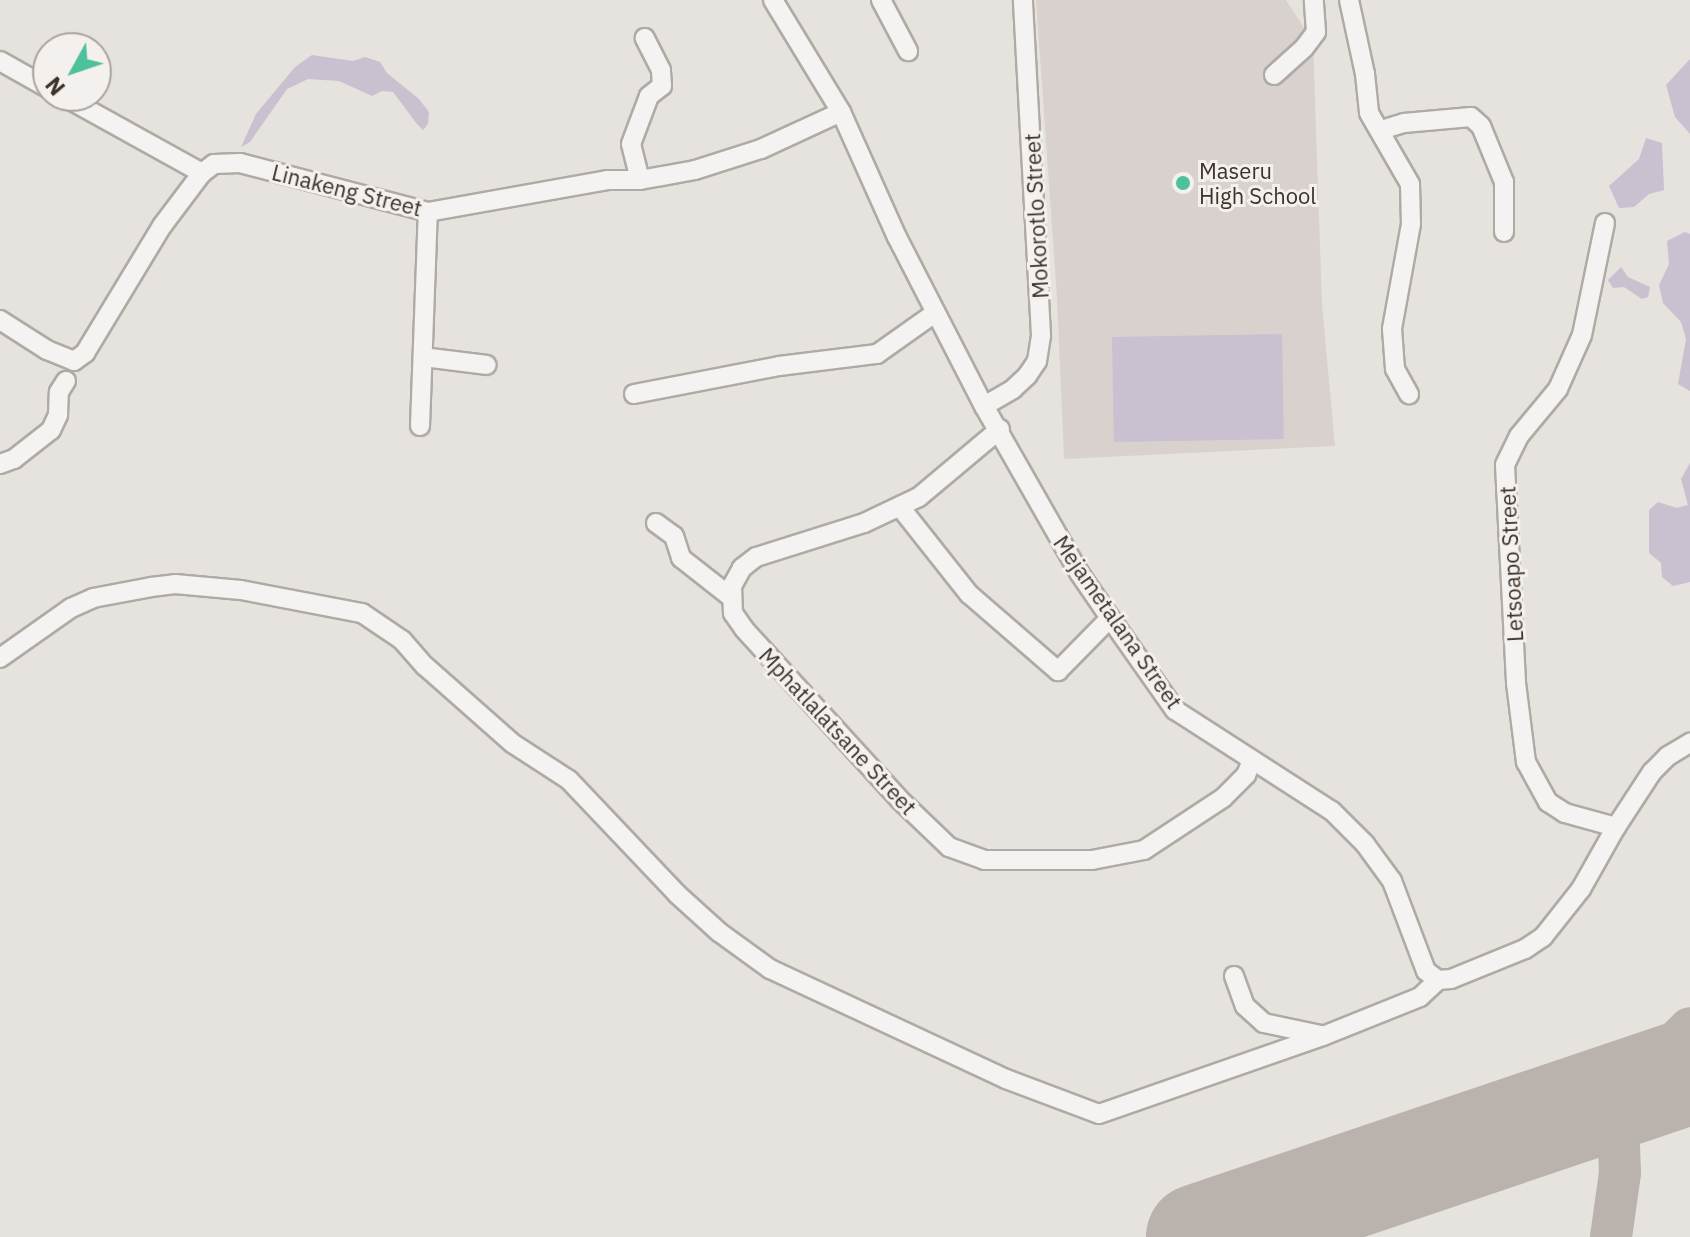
<!DOCTYPE html>
<style>
body{margin:0}
#map{position:relative;width:1690px;height:1237px;overflow:hidden;background:#e6e2de;font-family:"IBM Plex Sans",sans-serif}
div>[style]{position:absolute}
.built>*{inset:0;background:#d8d1cd}
.green>*{inset:0;background:#c9c0d0;transform-origin:0 0}
.taxiway>*{height:42px;margin:-21px;padding:0 21px;transform-origin:21px;border-radius:21px;background:#bab2ac}
.runway>*{height:106px;margin:-53px;padding:0 53px;transform-origin:53px;border-radius:53px;background:#bab2ac}
.roads{filter:drop-shadow(2px 0 #b0aaa4) drop-shadow(-2px 0 #b0aaa4) drop-shadow(0 2px #b0aaa4) drop-shadow(0 -2px #b0aaa4)}
.minor>*{height:18px;margin:-9px;padding:0 9px;transform-origin:9px;border-radius:9px;background:#f5f3f1}
.dots>*{width:22px;height:22px;translate:-50% -50%;box-sizing:border-box;border:4px solid #f4f0ee;border-radius:50%}
span{translate:-50% -50%;white-space:nowrap;text-align:center;line-height:1.15;-webkit-text-stroke:6px #f4f0ee;paint-order:stroke}
.poi-label{font-size:22px;color:#3c3229}
.left{translate:0 -50%;text-align:left}
.street-label{font-size:22px;color:#3c3229}
.north{position:absolute;left:32px;top:32px;width:80px;height:80px;box-sizing:border-box;background:#f4f0ee;border:2px solid #aaa49f;border-radius:50%;rotate:230deg;font-size:22px;font-weight:700;line-height:32px;text-align:center;color:#3c3229}
.north::after{content:'';display:block;margin:auto;width:28px;height:36px;background:#4dc19b;clip-path:polygon(50% 0,100% 100%,50% 72%,0 100%)}
</style>
<div id="map">
<div class="built">
<i style="clip-path:polygon(1036px 0,1286px 0,1313px 42px,1322px 304px,1335px 446px,1064px 459px,1057px 297px)"></i>
</div>
<div class="green">
<i style="clip-path:polygon(312px 55px,353px 61px,365px 57px,380px 62px,387px 73px,419px 99px,429px 112px,428px 124px,423px 130px,417px 124px,393px 92px,382px 91px,372px 96px,339px 81px,308px 79px,287px 89px,250px 142px,241px 147px,256px 114px,295px 67px)"></i>
<i style="clip-path:polygon(1690px 59px,1690px 134px,1675px 117px,1666px 85px)"></i>
<i style="clip-path:polygon(1646px 138px,1662px 143px,1664px 190px,1649px 194px,1634px 207px,1619px 208px,1609px 186px,1639px 159px)"></i>
<i style="clip-path:polygon(1685px 232px,1690px 234px,1690px 391px,1678px 384px,1686px 339px,1681px 322px,1663px 303px,1659px 285px,1669px 264px,1667px 241px)"></i>
<i style="clip-path:polygon(1621px 267px,1628px 277px,1650px 287px,1648px 297px,1642px 299px,1624px 287px,1613px 288px,1608px 280px)"></i>
<i style="left:1282px;top:334px;width:105px;height:170px;rotate:89deg"></i>
<i style="clip-path:polygon(1690px 463px,1690px 582px,1673px 586px,1662px 577px,1661px 563px,1649px 553px,1649px 510px,1658px 502px,1677px 508px,1688px 505px,1681px 479px)"></i>
</div>
<div class="taxiway">
<i style="left:1612px;top:1097px;width:42px;rotate:-36.3deg"></i>
<i style="left:1646px;top:1072px;width:62px;rotate:-45deg"></i>
<i style="left:1559px;top:1115px;width:42px;rotate:13.7deg"></i>
<i style="left:1600px;top:1125px;width:28px;rotate:48deg"></i>
<i style="left:1619px;top:1146px;width:27px;rotate:88deg"></i>
<i style="left:1620px;top:1173px;width:65px;rotate:98deg"></i>
</div>
<div class="runway">
<i style="left:1199px;top:1237px;width:518px;rotate:-18.68deg"></i>
</div>
<div class="roads">
<div class="minor">
<i style="left:773px;top:0;width:131px;rotate:58.7deg"></i>
<i style="left:841px;top:112px;width:137px;rotate:65.9deg"></i>
<i style="left:897px;top:237px;width:190px;rotate:62.8deg"></i>
<i style="left:984px;top:406px;width:193px;rotate:60.3deg"></i>
<i style="left:1080px;top:574px;width:53px;rotate:55.7deg"></i>
<i style="left:1110px;top:618px;width:113px;rotate:54.8deg"></i>
<i style="left:1175px;top:710px;width:187px;rotate:32.8deg"></i>
<i style="left:1332px;top:811px;width:47px;rotate:45deg"></i>
<i style="left:1365px;top:844px;width:46px;rotate:53.9deg"></i>
<i style="left:1392px;top:881px;width:96px;rotate:69.3deg"></i>
<i style="left:1426px;top:971px;width:15px;rotate:37deg"></i>
<i style="left:1438px;top:980px;width:13px;rotate:-4deg"></i>
<i style="left:1451px;top:979px;width:80px;rotate:-22.1deg"></i>
<i style="left:1525px;top:949px;width:22px;rotate:-34deg"></i>
<i style="left:1543px;top:937px;width:61px;rotate:-51.6deg"></i>
<i style="left:1581px;top:889px;width:71px;rotate:-60.6deg"></i>
<i style="left:1616px;top:827px;width:66px;rotate:-56.8deg"></i>
<i style="left:1652px;top:772px;width:23px;rotate:-45deg"></i>
<i style="left:1668px;top:756px;width:26px;rotate:-31deg"></i>
<i style="left:881px;top:0;width:58px;rotate:62.1deg"></i>
<i style="left:1349px;top:0;width:76px;rotate:77.8deg"></i>
<i style="left:1365px;top:74px;width:39px;rotate:84deg"></i>
<i style="left:1369px;top:113px;width:82px;rotate:60deg"></i>
<i style="left:1410px;top:184px;width:40px;rotate:88.6deg"></i>
<i style="left:1411px;top:224px;width:107px;rotate:100.3deg"></i>
<i style="left:1392px;top:329px;width:40px;rotate:85.7deg"></i>
<i style="left:1395px;top:369px;width:29px;rotate:61deg"></i>
<i style="left:0;top:61px;width:55px;rotate:29.4deg"></i>
<i style="left:1274px;top:75px;width:40px;rotate:-42deg"></i>
<i style="left:1304px;top:48px;width:20px;rotate:-53deg"></i>
<i style="left:1316px;top:32px;width:32px;rotate:-94deg"></i>
<i style="left:63px;top:96px;width:159px;rotate:29deg"></i>
<i style="left:1381px;top:130px;width:24px;rotate:-17deg"></i>
<i style="left:1404px;top:123px;width:67px;rotate:-5.1deg"></i>
<i style="left:1471px;top:117px;width:13px;rotate:42deg"></i>
<i style="left:1481px;top:126px;width:61px;rotate:67.7deg"></i>
<i style="left:1504px;top:182px;width:50px;rotate:90deg"></i>
<i style="left:640px;top:180px;width:37px;rotate:-104deg"></i>
<i style="left:631px;top:144px;width:51px;rotate:-69.4deg"></i>
<i style="left:649px;top:96px;width:16px;rotate:-38deg"></i>
<i style="left:662px;top:86px;width:16px;rotate:-94deg"></i>
<i style="left:661px;top:70px;width:36px;rotate:-117deg"></i>
<i style="left:1605px;top:223px;width:114px;rotate:101.6deg"></i>
<i style="left:1582px;top:335px;width:59px;rotate:114deg"></i>
<i style="left:1558px;top:389px;width:61px;rotate:129.7deg"></i>
<i style="left:1519px;top:436px;width:32px;rotate:116deg"></i>
<i style="left:1505px;top:465px;width:218px;rotate:87.1deg"></i>
<i style="left:1516px;top:683px;width:80px;rotate:82.8deg"></i>
<i style="left:1526px;top:762px;width:46px;rotate:61.2deg"></i>
<i style="left:1548px;top:802px;width:20px;rotate:33deg"></i>
<i style="left:1565px;top:813px;width:53px;rotate:15.4deg"></i>
<i style="left:0;top:320px;width:56px;rotate:32.6deg"></i>
<i style="left:47px;top:350px;width:29px;rotate:22deg"></i>
<i style="left:74px;top:361px;width:14px;rotate:-36deg"></i>
<i style="left:85px;top:353px;width:149px;rotate:-58.8deg"></i>
<i style="left:162px;top:226px;width:66px;rotate:-53deg"></i>
<i style="left:202px;top:173px;width:15px;rotate:-37deg"></i>
<i style="left:214px;top:164px;width:26px;rotate:-2deg"></i>
<i style="left:240px;top:163px;width:194px;rotate:14.6deg"></i>
<i style="left:428px;top:212px;width:182px;rotate:-10.1deg"></i>
<i style="left:607px;top:180px;width:33px"></i>
<i style="left:640px;top:180px;width:56px;rotate:-10.3deg"></i>
<i style="left:695px;top:170px;width:69px;rotate:-17.7deg"></i>
<i style="left:761px;top:149px;width:88px;rotate:-24.8deg"></i>
<i style="left:423px;top:357px;width:64px;rotate:7.1deg"></i>
<i style="left:634px;top:394px;width:148px;rotate:-10.9deg"></i>
<i style="left:779px;top:366px;width:99px;rotate:-7deg"></i>
<i style="left:877px;top:354px;width:71px;rotate:-35.3deg"></i>
<i style="left:984px;top:406px;width:34px;rotate:-30deg"></i>
<i style="left:1013px;top:389px;width:19px;rotate:-43deg"></i>
<i style="left:1027px;top:376px;width:18px;rotate:-56deg"></i>
<i style="left:1037px;top:361px;width:26px;rotate:-81deg"></i>
<i style="left:1041px;top:335px;width:335px;rotate:-93.1deg"></i>
<i style="left:420px;top:426px;width:214px;rotate:-87.9deg"></i>
<i style="left:1000px;top:429px;width:106px;rotate:140deg"></i>
<i style="left:919px;top:497px;width:61px;rotate:154.7deg"></i>
<i style="left:864px;top:523px;width:113px;rotate:162.5deg"></i>
<i style="left:756px;top:557px;width:18px;rotate:142deg"></i>
<i style="left:742px;top:568px;width:21px;rotate:119deg"></i>
<i style="left:732px;top:586px;width:27px;rotate:88deg"></i>
<i style="left:733px;top:613px;width:19px;rotate:55deg"></i>
<i style="left:744px;top:629px;width:231px;rotate:47.6deg"></i>
<i style="left:900px;top:800px;width:68px;rotate:43.8deg"></i>
<i style="left:949px;top:847px;width:37px;rotate:20deg"></i>
<i style="left:984px;top:860px;width:108px"></i>
<i style="left:1092px;top:860px;width:53px;rotate:-10.9deg"></i>
<i style="left:1144px;top:850px;width:95px;rotate:-33.4deg"></i>
<i style="left:1223px;top:798px;width:33px;rotate:-45deg"></i>
<i style="left:1246px;top:775px;width:16px;rotate:-68deg"></i>
<i style="left:0;top:464px;width:15px;rotate:-20deg"></i>
<i style="left:14px;top:459px;width:47px;rotate:-38.1deg"></i>
<i style="left:51px;top:430px;width:17px;rotate:-65deg"></i>
<i style="left:58px;top:415px;width:23px;rotate:-88deg"></i>
<i style="left:59px;top:392px;width:13px;rotate:-58deg"></i>
<i style="left:900px;top:507px;width:111px;rotate:51.6deg"></i>
<i style="left:969px;top:594px;width:118px;rotate:40.9deg"></i>
<i style="left:1058px;top:671px;width:74px;rotate:-45.5deg"></i>
<i style="left:656px;top:523px;width:22px;rotate:36deg"></i>
<i style="left:674px;top:536px;width:23px;rotate:72deg"></i>
<i style="left:681px;top:558px;width:63px;rotate:38deg"></i>
<i style="left:0;top:658px;width:87px;rotate:-35.2deg"></i>
<i style="left:71px;top:608px;width:24px;rotate:-24deg"></i>
<i style="left:93px;top:598px;width:59px;rotate:-10.7deg"></i>
<i style="left:151px;top:587px;width:24px;rotate:-7deg"></i>
<i style="left:175px;top:584px;width:66px;rotate:5.2deg"></i>
<i style="left:241px;top:590px;width:123px;rotate:10.8deg"></i>
<i style="left:362px;top:613px;width:48px;rotate:34deg"></i>
<i style="left:402px;top:640px;width:35px;rotate:49deg"></i>
<i style="left:425px;top:666px;width:116px;rotate:41.5deg"></i>
<i style="left:512px;top:743px;width:68px;rotate:33deg"></i>
<i style="left:569px;top:780px;width:157px;rotate:46.5deg"></i>
<i style="left:677px;top:894px;width:57px;rotate:42.1deg"></i>
<i style="left:719px;top:932px;width:63px;rotate:36deg"></i>
<i style="left:770px;top:969px;width:260px;rotate:25deg"></i>
<i style="left:1006px;top:1079px;width:99px;rotate:20.6deg"></i>
<i style="left:1099px;top:1114px;width:237px;rotate:-19.2deg"></i>
<i style="left:1323px;top:1036px;width:105px;rotate:-21.9deg"></i>
<i style="left:1420px;top:997px;width:25px;rotate:-43deg"></i>
<i style="left:1234px;top:976px;width:32px;rotate:70deg"></i>
<i style="left:1245px;top:1006px;width:25px;rotate:42deg"></i>
<i style="left:1264px;top:1023px;width:58px;rotate:11.9deg"></i>
</div>
</div>
<div class="dots">
<i style="left:1183px;top:183px;background:#4dc19b"></i>
</div>
<div class="poi-label">
<span class="left" style="left:1199px;top:183px">Maseru<br>High School</span>
</div>
<div class="street-label">
<span style="left:347px;top:190px;rotate:14deg">Linakeng Street</span>
<span style="left:1036px;top:216px;rotate:-93deg">Mokorotlo Street</span>
<span style="left:1511px;top:564px;rotate:-93deg">Letsoapo Street</span>
<span style="left:1118px;top:622px;rotate:55deg">Mejametalana Street</span>
<span style="left:838px;top:731px;rotate:47deg">Mphatlalatsane Street</span>
</div>
<div class="north">N</div>
</div>
